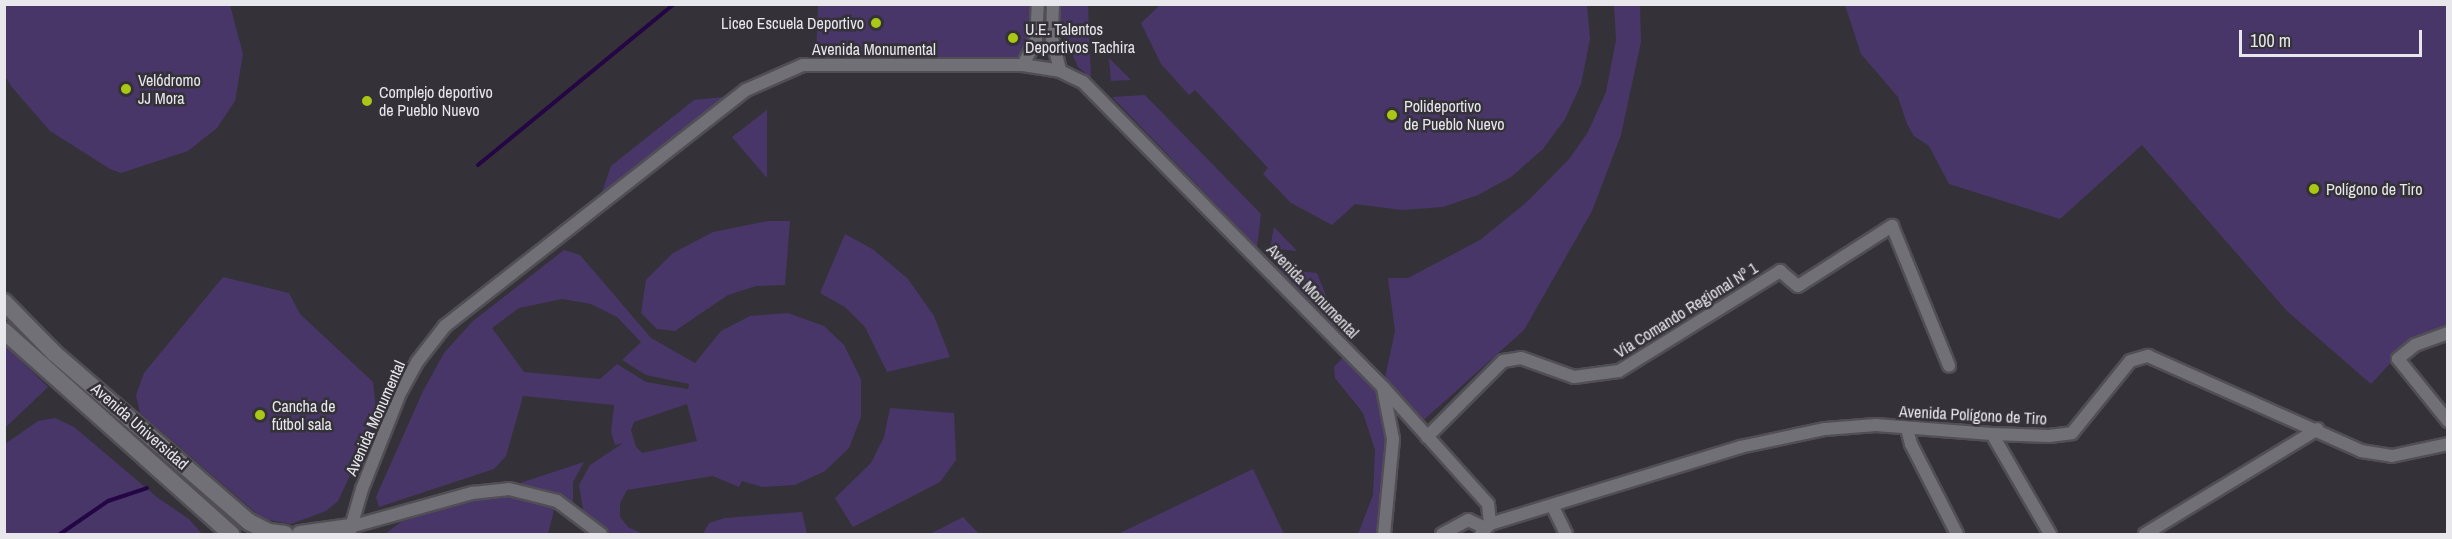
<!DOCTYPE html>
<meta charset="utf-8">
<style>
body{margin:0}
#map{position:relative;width:2452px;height:539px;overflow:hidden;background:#343238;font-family:"Archivo Narrow",sans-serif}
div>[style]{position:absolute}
.green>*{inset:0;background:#483668}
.stream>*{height:4px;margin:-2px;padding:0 2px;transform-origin:2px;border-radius:2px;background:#240645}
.roads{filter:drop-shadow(2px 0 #514f55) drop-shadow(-2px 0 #514f55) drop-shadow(0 2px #514f55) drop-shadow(0 -2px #514f55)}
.street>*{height:12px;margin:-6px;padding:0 6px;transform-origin:6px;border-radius:6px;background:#727077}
.secondary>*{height:16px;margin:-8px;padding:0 8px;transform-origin:8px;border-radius:8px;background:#727077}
.dots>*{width:16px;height:16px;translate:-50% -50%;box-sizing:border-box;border:3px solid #343238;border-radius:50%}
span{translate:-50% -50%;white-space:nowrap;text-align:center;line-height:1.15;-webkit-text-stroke:5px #343238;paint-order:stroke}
.poi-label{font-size:16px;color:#e8e7eb}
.right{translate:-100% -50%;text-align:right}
.left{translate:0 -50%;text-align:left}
.street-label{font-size:16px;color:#e8e7eb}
.frame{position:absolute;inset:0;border:6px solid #e8e7eb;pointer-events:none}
.scale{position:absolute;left:2239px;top:30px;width:183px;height:27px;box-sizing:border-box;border:3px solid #e8e7eb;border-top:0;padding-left:8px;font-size:18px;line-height:21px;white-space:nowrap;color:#e8e7eb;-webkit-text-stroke:4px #343238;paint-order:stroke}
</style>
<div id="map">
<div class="green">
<i style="clip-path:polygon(4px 5px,230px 5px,243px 54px,235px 101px,217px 128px,188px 151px,121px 173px,110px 169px,50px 131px,11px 86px,5px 76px)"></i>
<i style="clip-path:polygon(818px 5px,1037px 5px,1029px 50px,1014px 59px,932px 61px,816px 56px)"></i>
<i style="clip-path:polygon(1057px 5px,1088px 5px,1091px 78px,1078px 67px,1062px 31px)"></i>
<i style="clip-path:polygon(1160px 5px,1587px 5px,1590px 39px,1581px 84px,1565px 119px,1543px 149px,1511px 177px,1478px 195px,1443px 207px,1402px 210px,1355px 204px,1332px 225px,1291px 203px,1263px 174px,1268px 168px,1195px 90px,1189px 95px,1161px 64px,1141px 23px)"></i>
<i style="clip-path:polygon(1614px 5px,1640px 5px,1641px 42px,1621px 135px,1592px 211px,1524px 330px,1417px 426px,1384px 388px,1393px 439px,1384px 534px,1358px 534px,1373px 495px,1375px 450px,1363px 413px,1335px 378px,1334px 367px,1348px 352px,1383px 387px,1395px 331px,1388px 278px,1408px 278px,1480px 240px,1528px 201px,1570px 158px,1588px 132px,1606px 92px,1616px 40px)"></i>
<i style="clip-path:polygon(1845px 5px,2447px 5px,2447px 332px,2405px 347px,2371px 384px,2287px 311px,2142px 145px,2060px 219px,1949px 184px,1929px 146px,1914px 136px,1907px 124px,1898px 97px,1861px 54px)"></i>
<i style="clip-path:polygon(1109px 58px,1131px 80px,1111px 81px)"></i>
<i style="clip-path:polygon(1145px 95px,1261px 214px,1257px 247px,1112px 97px)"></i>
<i style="clip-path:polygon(734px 96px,599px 201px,611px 166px,694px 100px)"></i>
<i style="clip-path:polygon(767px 110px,767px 178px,732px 137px)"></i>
<i style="clip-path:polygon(768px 221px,790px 221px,785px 285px,756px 286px,728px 295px,675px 331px,657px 329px,641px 313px,646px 280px,673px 253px,713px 232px)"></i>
<i style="clip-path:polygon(1274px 227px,1297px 251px,1270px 248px)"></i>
<i style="clip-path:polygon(845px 234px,874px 250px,908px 279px,934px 316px,950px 357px,887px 372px,865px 327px,845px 307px,820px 293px)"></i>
<i style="clip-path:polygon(evenodd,564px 250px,580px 255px,651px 338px,695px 363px,721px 331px,750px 316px,788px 313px,824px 326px,844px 345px,861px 379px,861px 417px,849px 448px,825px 471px,795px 485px,762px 487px,742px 481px,739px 487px,713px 476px,627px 490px,620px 503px,620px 517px,628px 527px,643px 534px,601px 534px,584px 515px,579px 485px,590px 465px,623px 443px,615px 445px,611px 432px,614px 405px,523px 396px,506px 456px,494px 469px,379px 507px,376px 497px,423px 391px,444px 353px,473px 321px,564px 250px,562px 299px,591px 304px,617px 317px,641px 342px,622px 360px,646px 375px,689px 384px,688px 389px,646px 382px,617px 364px,600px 379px,524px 372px,492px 328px,519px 308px,562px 299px,564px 250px,687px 404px,697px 441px,642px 453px,636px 447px,631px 430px,634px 422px,687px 404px)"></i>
<i style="clip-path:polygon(1276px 269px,1317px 273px,1332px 311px,1352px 346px)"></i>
<i style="clip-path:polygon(223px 277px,289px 293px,300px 314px,373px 382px,377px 418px,338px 501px,326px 511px,291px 524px,263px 519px,140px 413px,136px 395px,144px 373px)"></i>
<i style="clip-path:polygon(4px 344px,48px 387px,5px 428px,4px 428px)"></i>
<i style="clip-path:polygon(890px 408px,954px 413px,956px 460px,940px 482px,853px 527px,835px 498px,871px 463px,884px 437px)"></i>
<i style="clip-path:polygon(55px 418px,74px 427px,158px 498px,189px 519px,202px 534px,5px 534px,5px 444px,38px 421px)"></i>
<i style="clip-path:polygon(584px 462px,573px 482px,573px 504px,548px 491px,520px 483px)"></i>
<i style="clip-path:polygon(1253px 469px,1284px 534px,1118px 534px)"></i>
<i style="clip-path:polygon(509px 494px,555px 506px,548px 534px,385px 534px,401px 522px,468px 500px)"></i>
<i style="clip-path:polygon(802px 512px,807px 534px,703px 534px,709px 523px,725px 518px)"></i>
<i style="clip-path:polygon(963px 517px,979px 534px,930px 534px)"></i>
</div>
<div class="stream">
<i style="left:478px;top:165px;width:254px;rotate:-39.4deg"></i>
<i style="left:60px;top:534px;width:58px;rotate:-34.5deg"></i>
<i style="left:108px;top:501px;width:41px;rotate:-18.4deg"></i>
</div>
<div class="roads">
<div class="street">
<i style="left:1053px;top:4px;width:34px;rotate:92deg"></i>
<i style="left:1052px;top:38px;width:34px;rotate:76deg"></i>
<i style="left:1023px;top:65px;width:28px;rotate:-63deg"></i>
<i style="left:1036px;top:40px;width:36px;rotate:-87deg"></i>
<i style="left:2448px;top:333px;width:35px;rotate:160deg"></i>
<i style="left:2415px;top:345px;width:22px;rotate:141deg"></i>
<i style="left:2398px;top:359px;width:80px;rotate:51.1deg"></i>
<i style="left:1383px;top:388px;width:52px;rotate:78.9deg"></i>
<i style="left:1393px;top:439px;width:95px;rotate:95.4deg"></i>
<i style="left:1907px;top:429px;width:16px;rotate:75deg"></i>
<i style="left:1911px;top:444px;width:101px;rotate:62.9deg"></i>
<i style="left:1992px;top:434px;width:116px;rotate:59.9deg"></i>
<i style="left:1427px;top:437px;width:107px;rotate:-45deg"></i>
<i style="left:1503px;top:361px;width:18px;rotate:-9deg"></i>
<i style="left:1521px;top:358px;width:56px;rotate:19.7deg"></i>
<i style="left:1574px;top:377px;width:45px;rotate:-7.6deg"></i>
<i style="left:1619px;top:371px;width:190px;rotate:-31.8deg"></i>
<i style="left:1780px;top:271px;width:23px;rotate:40deg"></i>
<i style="left:1798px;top:286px;width:112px;rotate:-32.6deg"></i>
<i style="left:1892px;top:226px;width:151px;rotate:67.8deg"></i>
<i style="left:1553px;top:507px;width:30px;rotate:64deg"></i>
<i style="left:350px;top:527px;width:127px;rotate:-15.6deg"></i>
<i style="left:472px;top:493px;width:37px;rotate:-6deg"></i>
<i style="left:509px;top:489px;width:49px;rotate:14deg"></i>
<i style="left:557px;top:501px;width:55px;rotate:36.9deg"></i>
<i style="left:349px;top:534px;width:47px;rotate:-73.9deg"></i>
<i style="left:362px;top:489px;width:103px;rotate:-68.4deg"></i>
<i style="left:400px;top:393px;width:35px;rotate:-61deg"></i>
<i style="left:417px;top:362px;width:46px;rotate:-52.1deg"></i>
<i style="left:445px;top:326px;width:382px;rotate:-38.1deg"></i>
<i style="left:746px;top:90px;width:62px;rotate:-23.7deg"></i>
<i style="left:803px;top:65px;width:220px"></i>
<i style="left:1023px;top:65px;width:37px;rotate:9deg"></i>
<i style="left:1060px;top:71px;width:25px;rotate:26deg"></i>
<i style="left:1083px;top:82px;width:428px;rotate:45.5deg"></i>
<i style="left:1383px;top:387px;width:157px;rotate:48.1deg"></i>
<i style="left:1488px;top:504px;width:20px;rotate:84deg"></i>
<i style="left:1442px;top:534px;width:30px;rotate:-28deg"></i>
<i style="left:1468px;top:520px;width:17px;rotate:24deg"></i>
<i style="left:1481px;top:534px;width:13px;rotate:-48deg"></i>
<i style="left:1490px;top:524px;width:262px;rotate:-17.1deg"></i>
<i style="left:1740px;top:447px;width:87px;rotate:-12deg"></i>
<i style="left:1825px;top:429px;width:51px;rotate:-4.5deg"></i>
<i style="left:1876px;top:425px;width:116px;rotate:4.4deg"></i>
<i style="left:1992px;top:434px;width:57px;rotate:2deg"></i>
<i style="left:2049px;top:436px;width:23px;rotate:-7deg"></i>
<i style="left:2072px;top:433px;width:92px;rotate:-51.1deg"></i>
<i style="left:2130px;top:361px;width:19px;rotate:-16deg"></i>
<i style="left:2148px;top:356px;width:233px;rotate:24deg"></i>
<i style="left:2361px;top:451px;width:31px;rotate:9deg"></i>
<i style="left:2392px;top:456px;width:57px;rotate:-12.1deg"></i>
<i style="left:2145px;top:534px;width:202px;rotate:-31.3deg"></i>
</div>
<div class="secondary">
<i style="left:4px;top:302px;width:71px;rotate:45.6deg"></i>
<i style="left:54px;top:353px;width:258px;rotate:40.9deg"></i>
<i style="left:249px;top:522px;width:22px;rotate:27deg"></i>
<i style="left:269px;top:532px;width:16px;rotate:7deg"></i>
<i style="left:4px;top:331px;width:305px;rotate:41.8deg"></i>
<i style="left:300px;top:534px;width:50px;rotate:-8deg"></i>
</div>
</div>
<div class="dots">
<i style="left:876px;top:23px;background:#abc716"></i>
<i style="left:1013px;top:38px;background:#abc716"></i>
<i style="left:126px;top:89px;background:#abc716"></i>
<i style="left:367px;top:101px;background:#abc716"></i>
<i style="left:1392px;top:115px;background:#abc716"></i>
<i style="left:2314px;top:189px;background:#abc716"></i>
<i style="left:260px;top:415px;background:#abc716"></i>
</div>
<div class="poi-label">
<span class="right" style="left:864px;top:23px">Liceo Escuela Deportivo</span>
<span class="left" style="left:1025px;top:38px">U.E. Talentos<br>Deportivos Tachira</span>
<span class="left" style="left:138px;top:89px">Velódromo<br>JJ Mora</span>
<span class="left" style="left:379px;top:101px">Complejo deportivo<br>de Pueblo Nuevo</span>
<span class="left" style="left:1404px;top:115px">Polideportivo<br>de Pueblo Nuevo</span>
<span class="left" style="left:2326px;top:189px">Polígono de Tiro</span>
<span class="left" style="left:272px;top:415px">Cancha de<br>fútbol sala</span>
</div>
<div class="street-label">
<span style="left:874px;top:49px">Avenida Monumental</span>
<span style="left:1313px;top:291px;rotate:46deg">Avenida Monumental</span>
<span style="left:1686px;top:310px;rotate:-32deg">Vía Comando Regional Nº 1</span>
<span style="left:1973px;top:415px;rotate:3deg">Avenida Polígono de Tiro</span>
<span style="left:375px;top:418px;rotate:-66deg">Avenida Monumental</span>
<span style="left:140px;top:426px;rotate:41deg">Avenida Universidad</span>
</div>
<div class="frame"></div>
<div class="scale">100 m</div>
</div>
